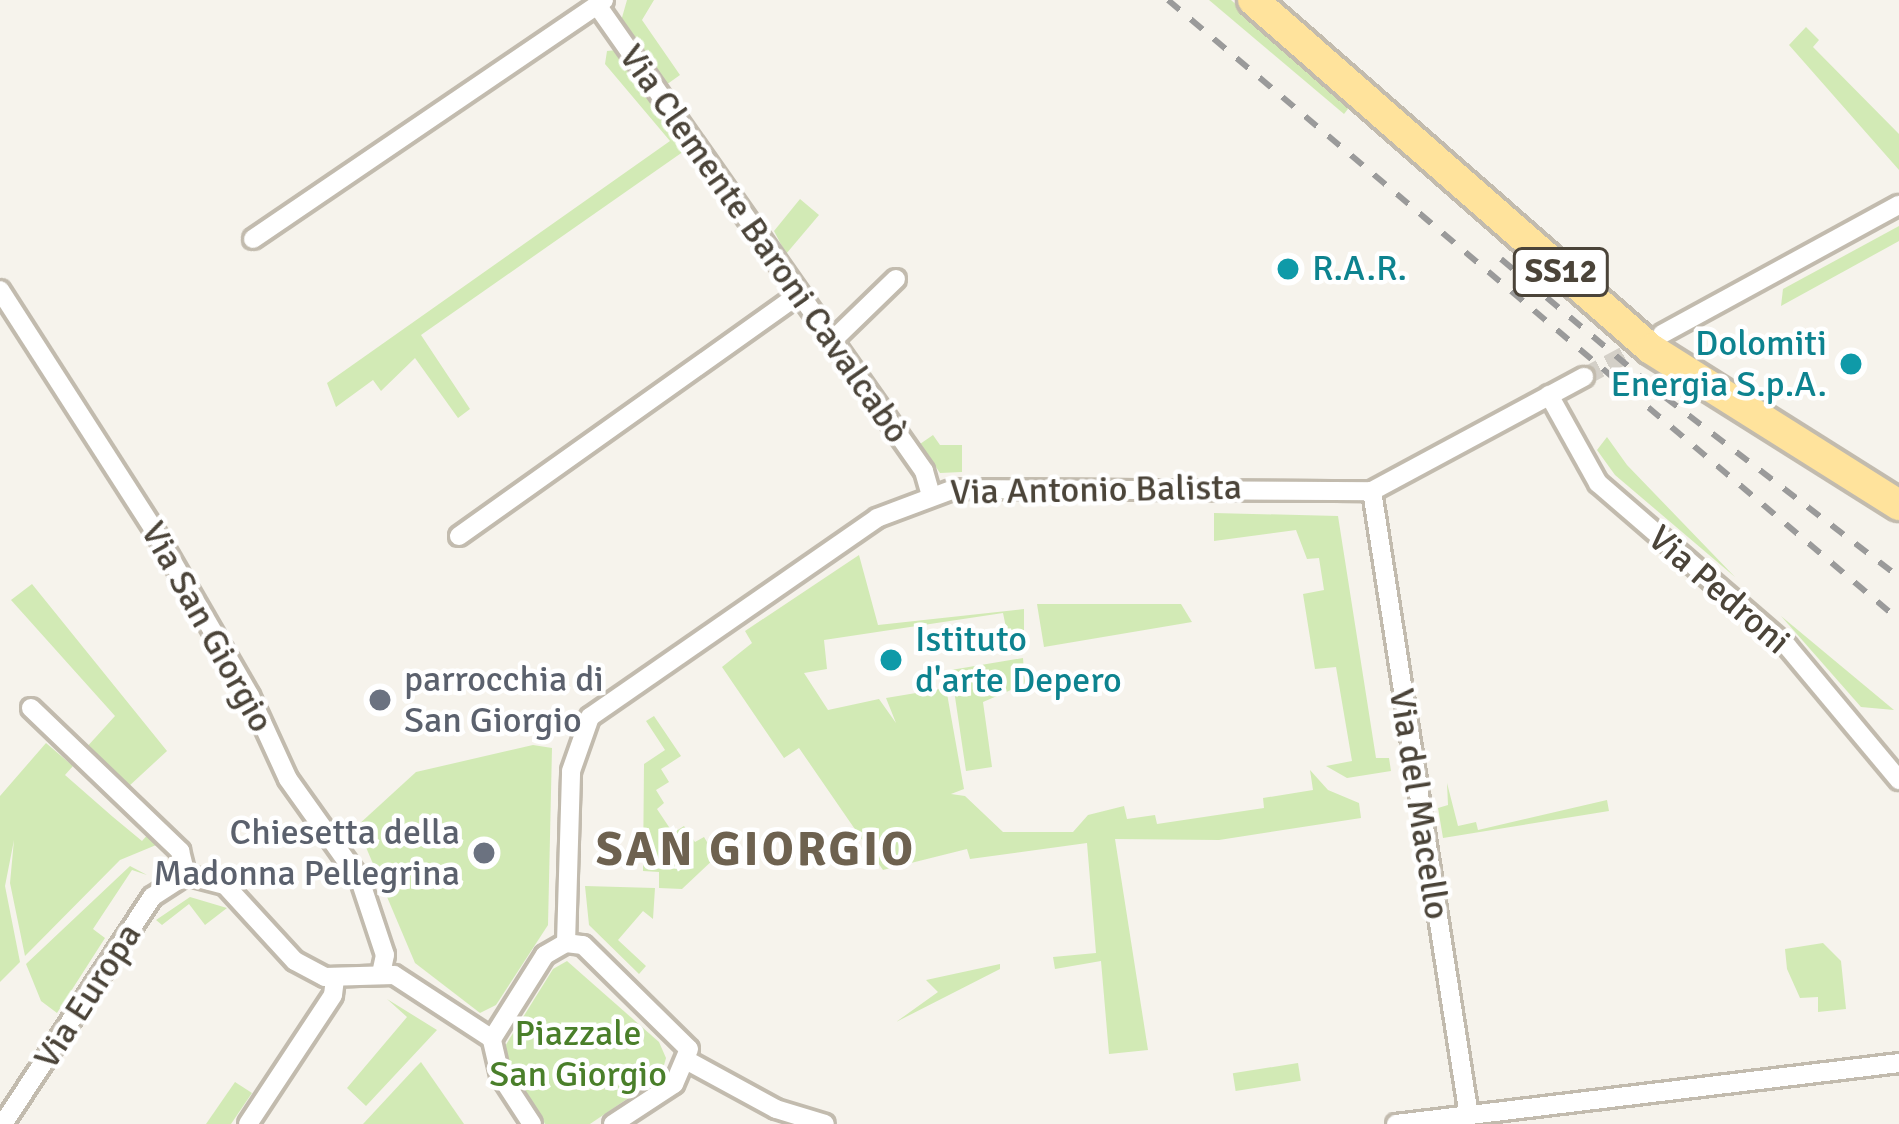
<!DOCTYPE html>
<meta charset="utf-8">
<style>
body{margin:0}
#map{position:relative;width:1899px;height:1124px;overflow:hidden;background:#f6f3ec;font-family:Signika,sans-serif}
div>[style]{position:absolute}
.green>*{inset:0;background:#d2eab5;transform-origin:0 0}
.minor-tunnel>*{height:18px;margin-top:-9px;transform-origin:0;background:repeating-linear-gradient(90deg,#d4d0c8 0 18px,transparent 0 27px)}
.roads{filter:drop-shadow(3px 0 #c2bbae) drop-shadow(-3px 0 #c2bbae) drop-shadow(0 3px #c2bbae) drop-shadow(0 -3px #c2bbae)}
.minor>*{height:18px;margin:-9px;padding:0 9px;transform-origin:9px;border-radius:9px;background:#fff}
.primary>*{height:30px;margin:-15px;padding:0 15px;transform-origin:15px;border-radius:15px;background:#ffe39c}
.rail>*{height:6px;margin-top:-3px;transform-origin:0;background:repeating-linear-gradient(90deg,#9a9a9a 0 15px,transparent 0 30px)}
.dots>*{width:33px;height:33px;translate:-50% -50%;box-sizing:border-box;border:6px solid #fff;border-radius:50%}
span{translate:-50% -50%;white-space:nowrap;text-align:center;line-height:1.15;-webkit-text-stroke:9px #fff;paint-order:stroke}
.shield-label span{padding:3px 9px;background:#fff;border:3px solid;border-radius:9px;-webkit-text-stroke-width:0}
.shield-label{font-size:33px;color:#4b4439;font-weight:700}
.street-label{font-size:36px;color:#4b4439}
.culture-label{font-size:36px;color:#0d838f}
.left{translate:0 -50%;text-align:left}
.right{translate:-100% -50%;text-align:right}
.worship-label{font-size:36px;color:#5b616d}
.park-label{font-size:36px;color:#4a7f2a}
.district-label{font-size:48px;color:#6e6250;font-weight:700;letter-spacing:3px}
</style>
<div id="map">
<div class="green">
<i style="clip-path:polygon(627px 0,654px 0,642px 20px,680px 75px,666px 85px,621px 21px)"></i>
<i style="clip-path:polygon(1209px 0,1231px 0,1351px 105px,1344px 114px)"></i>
<i style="clip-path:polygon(1806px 27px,1819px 40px,1813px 47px,1899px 134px,1899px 170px,1789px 45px)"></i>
<i style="clip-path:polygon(617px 50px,687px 149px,421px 335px,470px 409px,458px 418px,415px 358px,381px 391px,373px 380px,336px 407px,327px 383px,670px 141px,605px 64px,607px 51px)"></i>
<i style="clip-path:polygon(800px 199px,819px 215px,786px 254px,774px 231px)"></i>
<i style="clip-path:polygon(1899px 226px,1899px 241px,1781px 306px,1783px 289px)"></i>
<i style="clip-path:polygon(933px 435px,940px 445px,962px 445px,962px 472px,940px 473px,920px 444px)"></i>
<i style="clip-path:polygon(1607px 437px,1627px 465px,1735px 577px,1615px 475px,1597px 450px)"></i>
<i style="clip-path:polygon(1214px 513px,1338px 516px,1376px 758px,1389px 758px,1391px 771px,1347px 778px,1326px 766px,1352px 761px,1336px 667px,1315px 669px,1303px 594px,1324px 590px,1319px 558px,1307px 559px,1296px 530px,1214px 541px)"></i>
<i style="clip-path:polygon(859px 555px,878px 625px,1024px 609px,1024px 650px,1011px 652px,1003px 613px,824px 640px,827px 669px,804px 673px,828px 710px,879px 699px,896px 723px,886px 698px,946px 688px,964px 789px,951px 794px,965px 796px,1003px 832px,1073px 832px,1088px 815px,1124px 806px,1127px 819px,1155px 815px,1157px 824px,1264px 808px,1263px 798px,1313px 790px,1310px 770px,1328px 790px,1359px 803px,1361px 818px,1219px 840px,1115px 839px,1148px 1050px,1109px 1054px,1101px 961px,1055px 969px,1053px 957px,1096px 953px,1087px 843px,970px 859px,967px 849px,883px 870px,799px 748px,784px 758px,722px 667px,752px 643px,745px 631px)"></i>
<i style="clip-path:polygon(32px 584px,167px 751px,128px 787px,85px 749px,115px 716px,11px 600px)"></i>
<i style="clip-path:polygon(1037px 604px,1181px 604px,1192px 622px,1044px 647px)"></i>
<i style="clip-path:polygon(1781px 616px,1894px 710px,1861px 707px)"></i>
<i style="clip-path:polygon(1023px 658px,1025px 684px,983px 702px,992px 767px,966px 771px,951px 670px)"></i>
<i style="clip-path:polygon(654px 716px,681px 756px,661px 769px,669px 782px,656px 790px,664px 803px,657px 809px,673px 833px,684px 826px,695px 842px,704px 837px,716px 857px,682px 889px,659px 888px,659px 872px,643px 871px,644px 764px,665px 750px,646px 721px)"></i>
<i style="clip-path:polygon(46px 743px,73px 766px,65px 775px,113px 817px,142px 841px,150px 832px,161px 843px,120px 860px,25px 956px,10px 883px,14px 840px,5px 886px,20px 962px,0 982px,0 796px)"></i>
<i style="clip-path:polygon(533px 745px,552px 748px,548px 925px,496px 1005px,480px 1013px,415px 963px,357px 826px,416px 772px)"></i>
<i style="clip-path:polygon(1447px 783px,1458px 826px,1476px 822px,1478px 830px,1607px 800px,1609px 811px,1443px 838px,1438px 808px,1448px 805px)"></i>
<i style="clip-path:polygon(130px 866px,147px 875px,132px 870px,93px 929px,105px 938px,57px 1013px,41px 1001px,26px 964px)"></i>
<i style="clip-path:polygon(585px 886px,655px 888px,653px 919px,643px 911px,618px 940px,646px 966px,639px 974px,589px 925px)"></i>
<i style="clip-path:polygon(190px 897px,227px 908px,205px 925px,189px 904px,162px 925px,156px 920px)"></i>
<i style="clip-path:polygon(1823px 943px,1841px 961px,1846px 1009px,1818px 1012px,1818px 997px,1800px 998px,1787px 969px,1785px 949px)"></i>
<i style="clip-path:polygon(567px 961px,659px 1042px,666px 1058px,661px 1076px,590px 1124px,545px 1124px,502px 1051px,553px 969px)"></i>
<i style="clip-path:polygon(1000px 964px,1000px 969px,896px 1022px,938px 992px,926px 980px)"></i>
<i style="clip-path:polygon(387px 999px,437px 1030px,366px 1106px,347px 1088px,407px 1017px)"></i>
<i style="clip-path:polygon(421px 1062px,464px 1124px,363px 1124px,415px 1068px)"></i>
<i style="left:1298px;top:1063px;width:18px;height:66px;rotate:81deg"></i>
<i style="clip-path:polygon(235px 1082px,252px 1093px,231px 1124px,206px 1124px)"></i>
</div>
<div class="minor-tunnel">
<i style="left:1584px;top:377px;width:78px;rotate:-28.2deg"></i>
</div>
<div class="roads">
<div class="minor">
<i style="left:604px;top:0;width:9px;rotate:144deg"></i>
<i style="left:597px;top:5px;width:569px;rotate:54.94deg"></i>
<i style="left:924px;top:471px;width:22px;rotate:74deg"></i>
<i style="left:253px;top:239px;width:416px;rotate:-34.2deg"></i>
<i style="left:0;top:290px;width:283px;rotate:57.3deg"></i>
<i style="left:153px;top:528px;width:194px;rotate:60deg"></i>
<i style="left:250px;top:696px;width:91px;rotate:65.4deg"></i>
<i style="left:288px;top:779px;width:124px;rotate:54.5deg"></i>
<i style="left:360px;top:880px;width:79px;rotate:71.6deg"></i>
<i style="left:385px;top:955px;width:19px;rotate:102deg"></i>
<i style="left:1662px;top:334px;width:270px;rotate:-28.6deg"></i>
<i style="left:832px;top:341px;width:89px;rotate:-44.1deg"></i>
<i style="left:1549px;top:395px;width:101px;rotate:60.9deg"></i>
<i style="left:1598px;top:483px;width:250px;rotate:40.8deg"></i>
<i style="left:1787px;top:646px;width:175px;rotate:50.1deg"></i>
<i style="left:1372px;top:491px;width:632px;rotate:81.18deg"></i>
<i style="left:459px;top:536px;width:417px;rotate:-35.4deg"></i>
<i style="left:31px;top:708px;width:207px;rotate:43.8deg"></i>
<i style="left:180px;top:851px;width:25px;rotate:76deg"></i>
<i style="left:566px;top:943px;width:172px;rotate:-88.3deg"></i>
<i style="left:571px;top:771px;width:57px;rotate:-70.6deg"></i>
<i style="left:590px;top:717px;width:349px;rotate:-34.7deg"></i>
<i style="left:877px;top:518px;width:82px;rotate:-20.6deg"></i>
<i style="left:954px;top:489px;width:418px;rotate:0.3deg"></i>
<i style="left:1372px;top:491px;width:241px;rotate:-28.3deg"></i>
<i style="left:688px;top:1061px;width:100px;rotate:28.6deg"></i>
<i style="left:776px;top:1109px;width:51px;rotate:17deg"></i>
<i style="left:3px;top:1124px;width:272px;rotate:-56.7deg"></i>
<i style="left:152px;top:897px;width:40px;rotate:-32.9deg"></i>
<i style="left:186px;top:875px;width:40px;rotate:14.4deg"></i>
<i style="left:225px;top:885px;width:103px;rotate:47.4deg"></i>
<i style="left:295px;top:961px;width:34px;rotate:28deg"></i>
<i style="left:325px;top:977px;width:69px;rotate:-1.7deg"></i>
<i style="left:394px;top:975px;width:117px;rotate:33.1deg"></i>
<i style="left:248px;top:1124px;width:154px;rotate:-56.6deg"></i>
<i style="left:333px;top:995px;width:17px;rotate:-83deg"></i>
<i style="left:532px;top:1124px;width:59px;rotate:-123.1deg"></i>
<i style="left:500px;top:1075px;width:37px;rotate:-103deg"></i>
<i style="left:492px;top:1039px;width:99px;rotate:-57.8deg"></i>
<i style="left:545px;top:955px;width:24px;rotate:-30deg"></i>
<i style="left:566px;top:943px;width:17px;rotate:7deg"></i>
<i style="left:583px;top:945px;width:148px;rotate:44.5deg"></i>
<i style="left:689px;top:1049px;width:38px;rotate:113deg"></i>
<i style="left:674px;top:1084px;width:73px;rotate:146.7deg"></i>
<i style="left:1396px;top:1124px;width:507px;rotate:-6.91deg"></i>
</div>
<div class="primary">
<i style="left:1253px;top:0;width:529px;rotate:41.25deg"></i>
<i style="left:1651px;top:349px;width:293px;rotate:32.2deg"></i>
</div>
</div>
<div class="rail">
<i style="left:1168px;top:0;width:959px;rotate:40.3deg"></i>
<i style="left:1501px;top:259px;width:214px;rotate:40.1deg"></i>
<i style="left:1665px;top:397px;width:295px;rotate:37.6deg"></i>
</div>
<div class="dots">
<i style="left:1288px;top:269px;background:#0f9aa8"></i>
<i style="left:1851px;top:364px;background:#0f9aa8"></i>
<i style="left:891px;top:660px;background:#0f9aa8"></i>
<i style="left:380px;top:700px;background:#6b7280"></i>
<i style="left:484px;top:853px;background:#6b7280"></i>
</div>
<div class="shield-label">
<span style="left:1561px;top:272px">SS12</span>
</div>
<div class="street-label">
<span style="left:764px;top:244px;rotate:55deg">Via Clemente Baroni Cavalcabò</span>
<span style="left:1096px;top:490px;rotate:-1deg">Via Antonio Balista</span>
<span style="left:1719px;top:590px;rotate:41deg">Via Pedroni</span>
<span style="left:207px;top:627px;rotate:61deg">Via San Giorgio</span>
<span style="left:1419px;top:804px;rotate:81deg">Via del Macello</span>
<span style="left:88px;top:996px;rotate:-57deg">Via Europa</span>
</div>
<div class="culture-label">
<span class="left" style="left:1312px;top:269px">R.A.R.</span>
<span class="right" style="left:1827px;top:364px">Dolomiti<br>Energia S.p.A.</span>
<span class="left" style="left:915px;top:660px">Istituto<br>d'arte Depero</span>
</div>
<div class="worship-label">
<span class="left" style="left:404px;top:700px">parrocchia di<br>San Giorgio</span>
<span class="right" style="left:460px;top:853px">Chiesetta della<br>Madonna Pellegrina</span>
</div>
<div class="park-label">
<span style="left:578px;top:1054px">Piazzale<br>San Giorgio</span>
</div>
<div class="district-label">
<span style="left:756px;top:850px">SAN GIORGIO</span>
</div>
</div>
